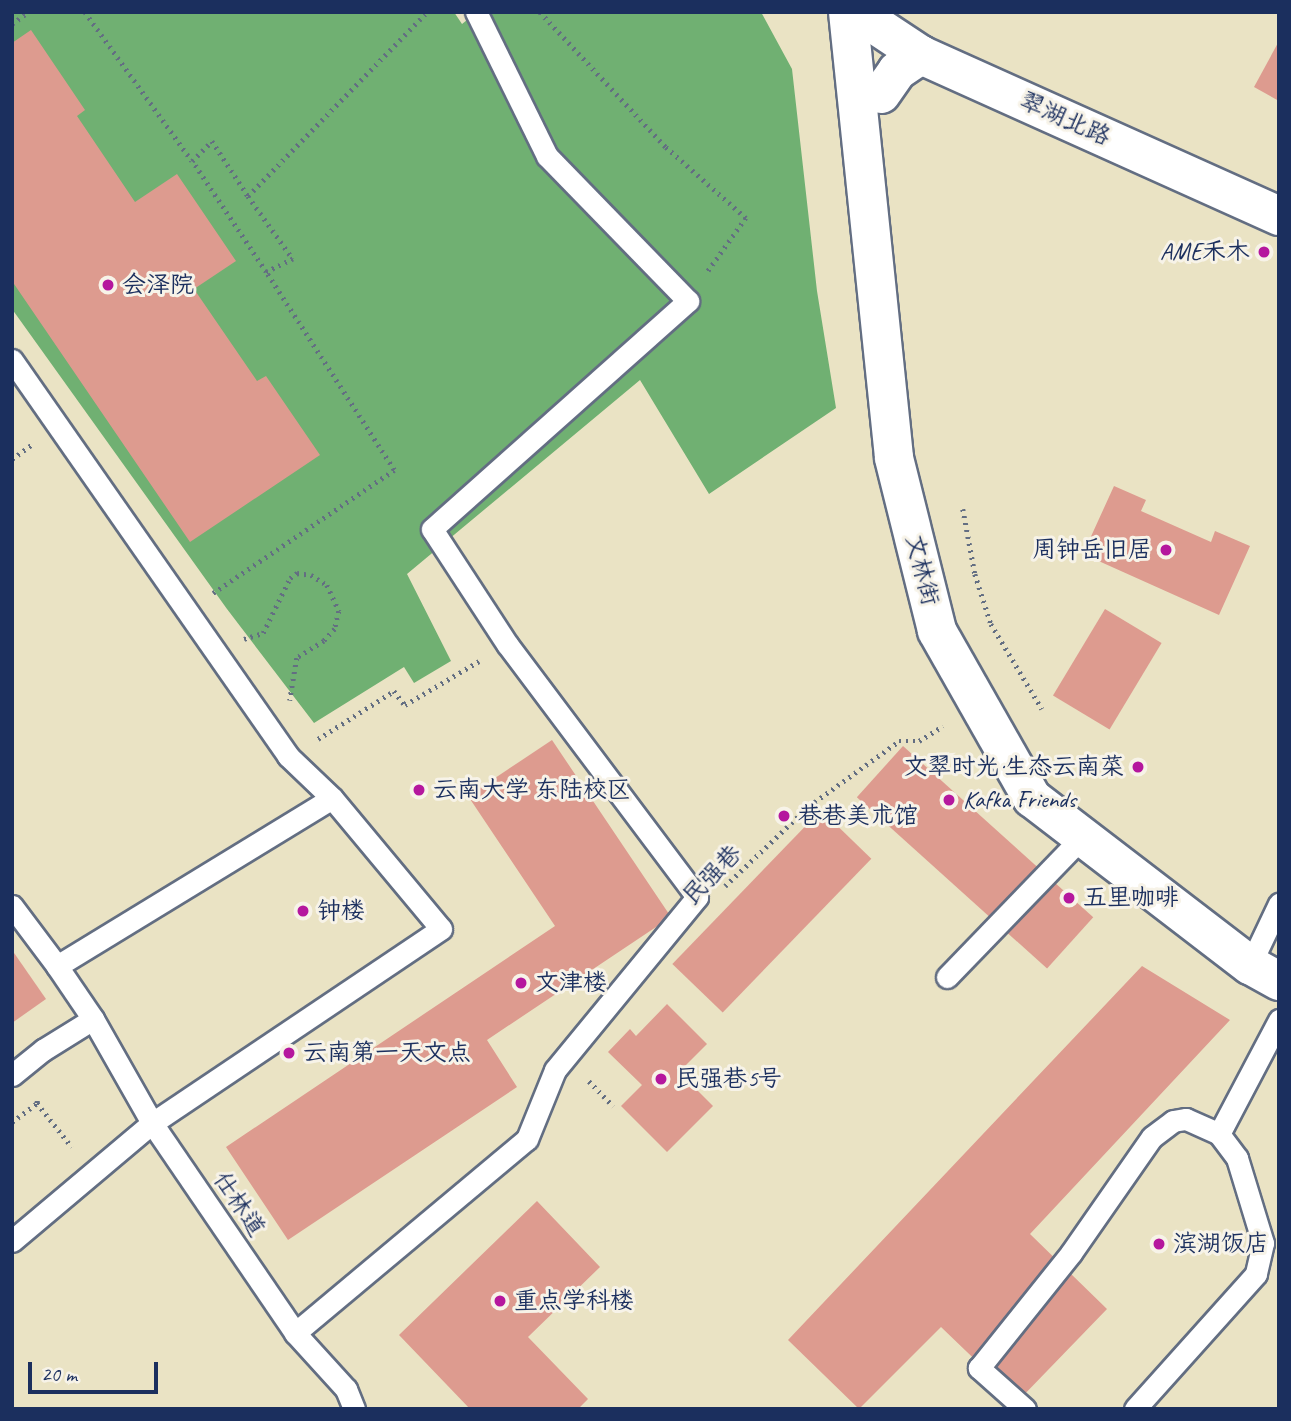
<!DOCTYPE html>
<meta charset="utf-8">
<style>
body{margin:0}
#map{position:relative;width:1291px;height:1421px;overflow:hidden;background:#eae3c4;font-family:Caveat,"LXGW WenKai TC",sans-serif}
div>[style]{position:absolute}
.forest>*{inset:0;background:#70b072}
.building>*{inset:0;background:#dd9b8f;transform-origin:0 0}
.path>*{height:4.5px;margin-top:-2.25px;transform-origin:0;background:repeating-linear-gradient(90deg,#636e82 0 2px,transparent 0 7px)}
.roads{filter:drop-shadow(2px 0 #636e82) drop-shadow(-2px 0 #636e82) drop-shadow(0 2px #636e82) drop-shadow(0 -2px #636e82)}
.service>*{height:21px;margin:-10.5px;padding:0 10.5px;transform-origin:10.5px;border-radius:10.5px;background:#fff}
.tertiary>*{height:38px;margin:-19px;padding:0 19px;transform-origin:19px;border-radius:19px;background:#fff}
.dots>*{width:19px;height:19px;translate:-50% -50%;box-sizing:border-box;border:4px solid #f7f3e8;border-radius:50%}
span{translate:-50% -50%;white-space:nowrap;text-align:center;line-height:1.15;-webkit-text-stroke:6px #f7f3e8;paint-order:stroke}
.street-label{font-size:24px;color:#1b2f5e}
.poi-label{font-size:24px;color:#1b2f5e}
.right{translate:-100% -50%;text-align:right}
.left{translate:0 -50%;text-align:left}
.frame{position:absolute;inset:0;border:14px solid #1b2f5e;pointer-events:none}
.scale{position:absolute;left:28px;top:1362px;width:130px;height:32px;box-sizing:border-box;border:4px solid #1b2f5e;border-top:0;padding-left:9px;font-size:21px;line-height:24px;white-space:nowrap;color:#1b2f5e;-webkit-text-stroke:5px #f7f3e8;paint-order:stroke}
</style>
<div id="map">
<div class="forest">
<i style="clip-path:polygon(12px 12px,454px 12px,462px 24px,477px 12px,761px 12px,792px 69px,817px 291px,836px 408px,709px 494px,640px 380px,407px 574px,451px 661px,414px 683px,404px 667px,314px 723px,227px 609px,12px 309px)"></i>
</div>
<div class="building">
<i style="clip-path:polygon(31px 30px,85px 110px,77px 116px,135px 202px,177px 174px,236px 261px,194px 289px,257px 381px,266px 376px,320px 455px,190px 542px,12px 281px,12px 43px)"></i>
<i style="clip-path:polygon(1279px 41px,1279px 101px,1254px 87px)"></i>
<i style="clip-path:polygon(1114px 486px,1146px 500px,1141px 511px,1211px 542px,1215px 531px,1250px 546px,1219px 615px,1083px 554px)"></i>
<i style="left:1105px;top:609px;width:66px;height:101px;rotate:31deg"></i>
<i style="clip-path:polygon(552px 740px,671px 917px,487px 1040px,517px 1087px,288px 1240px,226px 1147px,555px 926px,468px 796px)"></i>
<i style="left:903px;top:746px;width:256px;height:69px;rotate:42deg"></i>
<i style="left:821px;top:810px;width:70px;height:214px;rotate:44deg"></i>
<i style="clip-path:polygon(12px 950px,46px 999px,12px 1023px)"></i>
<i style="clip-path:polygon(1142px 966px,1230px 1020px,1030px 1234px,1107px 1309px,1018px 1401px,941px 1327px,859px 1409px,788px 1340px)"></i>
<i style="clip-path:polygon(667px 1004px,707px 1044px,679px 1072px,713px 1106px,667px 1152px,621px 1106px,642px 1085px,608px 1052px,630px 1029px,636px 1036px)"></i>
<i style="clip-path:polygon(537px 1201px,600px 1267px,528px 1337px,588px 1399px,578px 1409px,470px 1409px,399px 1335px)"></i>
</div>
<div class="path">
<i style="left:85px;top:12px;width:183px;rotate:54.3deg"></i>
<i style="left:540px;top:12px;width:185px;rotate:47deg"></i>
<i style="left:666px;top:147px;width:107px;rotate:41.6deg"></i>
<i style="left:746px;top:218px;width:69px;rotate:125.5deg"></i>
<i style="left:12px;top:24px;width:20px;rotate:-37deg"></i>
<i style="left:212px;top:141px;width:66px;rotate:56.8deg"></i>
<i style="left:248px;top:196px;width:77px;rotate:54.5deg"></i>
<i style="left:293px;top:259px;width:30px;rotate:154deg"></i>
<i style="left:266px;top:272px;width:133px;rotate:-123.7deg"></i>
<i style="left:192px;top:161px;width:28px;rotate:-45deg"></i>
<i style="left:248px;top:196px;width:257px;rotate:-45.8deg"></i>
<i style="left:12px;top:459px;width:24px;rotate:-36deg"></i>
<i style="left:963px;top:509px;width:66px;rotate:79.5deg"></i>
<i style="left:975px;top:574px;width:52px;rotate:72.3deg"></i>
<i style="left:991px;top:624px;width:99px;rotate:59deg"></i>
<i style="left:213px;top:593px;width:219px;rotate:-34.2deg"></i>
<i style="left:394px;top:470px;width:236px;rotate:-122.9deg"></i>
<i style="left:244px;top:639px;width:20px;rotate:-18deg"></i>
<i style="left:263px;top:633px;width:61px;rotate:-63.9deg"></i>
<i style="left:290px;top:578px;width:9px;rotate:-36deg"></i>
<i style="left:297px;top:573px;width:14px;rotate:8deg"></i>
<i style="left:311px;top:575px;width:19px;rotate:32deg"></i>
<i style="left:327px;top:585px;width:29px;rotate:65deg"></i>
<i style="left:339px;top:611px;width:18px;rotate:103deg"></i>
<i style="left:335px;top:629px;width:16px;rotate:133deg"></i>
<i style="left:324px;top:641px;width:32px;rotate:148deg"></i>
<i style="left:297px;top:658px;width:43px;rotate:99.5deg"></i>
<i style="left:318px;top:739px;width:90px;rotate:-32.3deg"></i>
<i style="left:394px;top:691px;width:18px;rotate:52deg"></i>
<i style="left:405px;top:705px;width:86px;rotate:-30.7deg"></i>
<i style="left:725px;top:886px;width:116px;rotate:-43.6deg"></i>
<i style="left:809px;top:806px;width:111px;rotate:-35.8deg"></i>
<i style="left:899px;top:741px;width:20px"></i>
<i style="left:919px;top:741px;width:28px;rotate:-32deg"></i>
<i style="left:589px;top:1081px;width:35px;rotate:46deg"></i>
<i style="left:37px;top:1103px;width:56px;rotate:51.5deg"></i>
<i style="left:12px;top:1122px;width:31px;rotate:-37deg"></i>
<i style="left:37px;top:1103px;width:7px;rotate:-90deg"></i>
</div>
<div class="roads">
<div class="service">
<i style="left:12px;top:360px;width:483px;rotate:55.1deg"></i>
<i style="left:288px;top:756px;width:61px;rotate:43.7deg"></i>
<i style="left:332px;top:798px;width:170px;rotate:50.2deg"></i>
<i style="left:441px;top:929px;width:348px;rotate:146.1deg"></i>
<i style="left:152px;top:1123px;width:183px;rotate:139.9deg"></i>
<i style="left:12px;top:906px;width:75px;rotate:53.1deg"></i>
<i style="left:1250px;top:965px;width:68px;rotate:-64.6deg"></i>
<i style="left:947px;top:977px;width:194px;rotate:-46deg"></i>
<i style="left:93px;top:1019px;width:120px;rotate:60.4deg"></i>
<i style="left:152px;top:1123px;width:254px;rotate:55.7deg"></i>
<i style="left:295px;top:1333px;width:76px;rotate:47.7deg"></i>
<i style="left:346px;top:1389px;width:22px;rotate:68deg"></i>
<i style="left:12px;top:1075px;width:40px;rotate:-39deg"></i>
<i style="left:43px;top:1050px;width:59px;rotate:-31.8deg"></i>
<i style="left:93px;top:1019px;width:64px;rotate:-124.2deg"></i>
<i style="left:57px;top:966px;width:322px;rotate:-31.4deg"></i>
<i style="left:1219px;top:1134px;width:129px;rotate:-62.2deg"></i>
<i style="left:295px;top:1333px;width:302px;rotate:-39.9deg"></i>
<i style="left:527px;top:1139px;width:74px;rotate:-67.9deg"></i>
<i style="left:555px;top:1070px;width:224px;rotate:-50.6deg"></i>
<i style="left:697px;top:897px;width:316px;rotate:-126.9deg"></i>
<i style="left:507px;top:644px;width:137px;rotate:-123.1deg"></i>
<i style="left:432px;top:529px;width:343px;rotate:-41.7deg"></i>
<i style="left:688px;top:301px;width:202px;rotate:-134.2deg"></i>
<i style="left:547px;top:156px;width:161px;rotate:-116.2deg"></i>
<i style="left:1025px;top:1409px;width:62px;rotate:-138.3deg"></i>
<i style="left:979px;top:1368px;width:147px;rotate:-51.3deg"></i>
<i style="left:1071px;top:1253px;width:141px;rotate:-55.1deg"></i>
<i style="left:1152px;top:1137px;width:26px;rotate:-37deg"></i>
<i style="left:1173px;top:1121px;width:13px;rotate:-9deg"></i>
<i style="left:1186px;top:1119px;width:36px;rotate:24deg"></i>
<i style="left:1219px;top:1134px;width:30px;rotate:53deg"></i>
<i style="left:1237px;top:1158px;width:89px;rotate:73deg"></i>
<i style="left:1263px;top:1243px;width:32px;rotate:103deg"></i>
<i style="left:1256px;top:1274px;width:181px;rotate:131.9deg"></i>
</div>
<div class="tertiary">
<i style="left:848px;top:12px;width:448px;rotate:84.1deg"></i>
<i style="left:894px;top:458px;width:178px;rotate:76deg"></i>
<i style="left:937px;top:631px;width:192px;rotate:60.4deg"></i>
<i style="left:1032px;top:798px;width:275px;rotate:37.5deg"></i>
<i style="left:1250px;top:965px;width:33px;rotate:29deg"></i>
<i style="left:856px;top:12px;width:78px;rotate:33.5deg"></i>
<i style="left:921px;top:55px;width:393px;rotate:24.2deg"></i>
<i style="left:881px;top:94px;width:28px;rotate:-55deg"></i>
<i style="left:897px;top:71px;width:29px;rotate:-34deg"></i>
</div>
</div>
<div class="dots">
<i style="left:1264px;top:252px;background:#b5179e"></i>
<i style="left:108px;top:285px;background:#b5179e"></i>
<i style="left:1166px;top:550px;background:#b5179e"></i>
<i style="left:1138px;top:767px;background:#b5179e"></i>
<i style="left:419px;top:790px;background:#b5179e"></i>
<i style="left:949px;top:800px;background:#b5179e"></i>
<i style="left:784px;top:816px;background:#b5179e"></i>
<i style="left:1069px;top:898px;background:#b5179e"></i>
<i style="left:303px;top:911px;background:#b5179e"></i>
<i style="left:521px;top:983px;background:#b5179e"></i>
<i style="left:289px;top:1053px;background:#b5179e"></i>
<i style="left:661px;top:1079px;background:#b5179e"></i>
<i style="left:1159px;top:1244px;background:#b5179e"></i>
<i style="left:500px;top:1301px;background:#b5179e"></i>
</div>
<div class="street-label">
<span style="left:1065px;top:119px;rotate:24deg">翠湖北路</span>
<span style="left:922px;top:570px;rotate:76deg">文林街</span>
<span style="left:712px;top:875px;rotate:-46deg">民强巷</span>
<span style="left:239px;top:1204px;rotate:56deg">仕林道</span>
</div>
<div class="poi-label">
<span class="right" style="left:1250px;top:252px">AME禾木</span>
<span class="left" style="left:122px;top:285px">会泽院</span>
<span class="right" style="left:1152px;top:550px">周钟岳旧居</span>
<span class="right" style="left:1124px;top:767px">文翠时光·生态云南菜</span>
<span class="left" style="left:433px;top:790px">云南大学 东陆校区</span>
<span class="left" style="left:963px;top:800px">Kafka Friends</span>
<span class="left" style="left:798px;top:816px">巷巷美术馆</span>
<span class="left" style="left:1083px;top:898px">五里咖啡</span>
<span class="left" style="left:317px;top:911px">钟楼</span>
<span class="left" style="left:535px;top:983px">文津楼</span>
<span class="left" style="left:303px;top:1053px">云南第一天文点</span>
<span class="left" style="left:675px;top:1079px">民强巷5号</span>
<span class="left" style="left:1173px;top:1244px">滨湖饭店</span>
<span class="left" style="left:514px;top:1301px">重点学科楼</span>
</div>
<div class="frame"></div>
<div class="scale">20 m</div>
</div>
